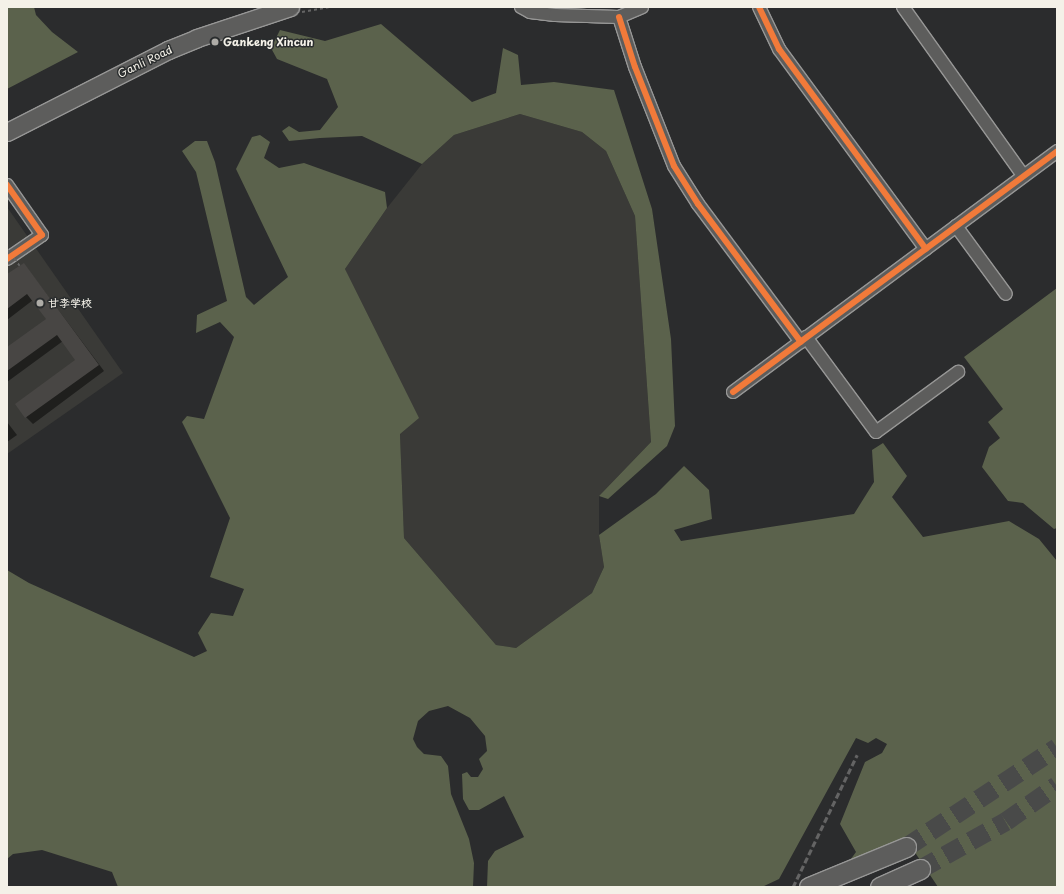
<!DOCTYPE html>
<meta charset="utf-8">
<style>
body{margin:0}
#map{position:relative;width:1064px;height:894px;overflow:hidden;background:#2b2c2d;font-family:"Playpen Sans","LXGW WenKai TC",sans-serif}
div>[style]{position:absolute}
.built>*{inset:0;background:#3a3a37}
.green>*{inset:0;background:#5b624c}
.shadow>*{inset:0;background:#0007}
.building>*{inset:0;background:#484644}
.primary-tunnel>*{height:19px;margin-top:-9.5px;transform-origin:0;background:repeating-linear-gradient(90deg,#494a49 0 19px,transparent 0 29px)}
.path>*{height:2px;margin-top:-1px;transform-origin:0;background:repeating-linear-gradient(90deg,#646464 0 3px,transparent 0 6px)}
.roads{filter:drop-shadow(1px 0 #979796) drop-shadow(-1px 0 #979796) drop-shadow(0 1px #979796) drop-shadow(0 -1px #979796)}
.street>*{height:12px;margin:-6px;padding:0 6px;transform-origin:6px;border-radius:6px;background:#5d5d5c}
.secondary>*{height:17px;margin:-8.5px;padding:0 8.5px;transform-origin:8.5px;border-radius:8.5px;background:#5d5d5c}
.primary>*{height:19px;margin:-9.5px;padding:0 9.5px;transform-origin:9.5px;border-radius:9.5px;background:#5d5d5c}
.rail>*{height:3px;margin-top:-1.5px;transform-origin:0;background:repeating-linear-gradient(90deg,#646464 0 6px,transparent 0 9px)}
.path-bridge>*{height:2px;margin-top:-1px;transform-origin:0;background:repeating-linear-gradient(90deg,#646464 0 3px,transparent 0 6px)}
.cycleway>*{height:6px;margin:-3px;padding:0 3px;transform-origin:3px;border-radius:3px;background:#f17a3a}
.dots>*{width:11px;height:11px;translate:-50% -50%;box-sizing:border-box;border:2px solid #2a2d2e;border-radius:50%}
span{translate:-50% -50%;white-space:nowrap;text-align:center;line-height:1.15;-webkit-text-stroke:3px #2a2d2e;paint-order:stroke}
.poi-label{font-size:11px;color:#f4f1e8;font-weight:700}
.left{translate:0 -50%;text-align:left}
.street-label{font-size:11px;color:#f4f1e8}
.frame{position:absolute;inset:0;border:8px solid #f4f1e8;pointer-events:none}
</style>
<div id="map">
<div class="built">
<i style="clip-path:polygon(520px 114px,582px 132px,606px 151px,635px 216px,651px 442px,599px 496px,599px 535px,604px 567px,592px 593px,516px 648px,496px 645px,404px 538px,400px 433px,345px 269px,387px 208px,422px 164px,454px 135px)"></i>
<i style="clip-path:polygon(7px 207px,123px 373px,7px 454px)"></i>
</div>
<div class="green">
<i style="clip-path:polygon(7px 7px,34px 7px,36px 15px,52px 32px,78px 52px,7px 89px)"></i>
<i style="clip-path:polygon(381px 24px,472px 102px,496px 93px,503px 48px,518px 55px,521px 85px,554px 82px,614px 90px,652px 209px,671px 339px,675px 426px,667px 446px,608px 499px,599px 496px,651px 442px,635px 216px,606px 151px,582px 132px,520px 114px,454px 135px,422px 164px,362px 136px,320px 138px,289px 141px,282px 131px,289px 126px,299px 132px,320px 130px,338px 107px,327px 79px,277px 59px,271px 48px,280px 30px,325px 41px)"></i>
<i style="clip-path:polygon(260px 135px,270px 142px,264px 158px,279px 168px,304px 163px,385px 192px,387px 208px,345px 269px,419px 418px,400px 434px,404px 538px,496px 645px,516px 648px,592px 593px,604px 567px,599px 535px,656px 494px,684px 466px,709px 490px,712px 519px,674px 530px,681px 541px,854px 514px,874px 482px,872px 450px,883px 443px,907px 476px,892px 497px,923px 537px,1009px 521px,1039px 539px,1057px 561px,1057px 887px,938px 887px,906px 839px,845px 867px,856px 852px,840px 824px,865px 762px,882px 753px,887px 744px,876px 738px,868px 743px,856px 738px,779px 879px,762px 887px,487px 887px,488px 861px,495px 851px,524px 837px,504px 796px,479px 810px,469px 810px,463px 799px,462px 774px,467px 772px,471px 777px,478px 777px,483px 769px,479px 759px,487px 751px,485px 736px,470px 718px,448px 706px,429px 711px,418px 721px,413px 739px,417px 747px,424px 754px,441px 756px,448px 766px,451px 794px,469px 839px,474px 863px,473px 887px,118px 887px,112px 872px,42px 850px,13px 854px,7px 859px,7px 570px,29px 583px,194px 657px,207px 651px,198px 633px,211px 613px,233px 616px,244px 589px,210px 577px,230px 518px,182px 422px,187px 416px,204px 419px,234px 337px,220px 322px,196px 333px,197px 315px,227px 301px,196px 172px,182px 151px,195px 141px,207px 141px,215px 162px,246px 297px,254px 305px,288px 277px,236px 169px,252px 137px)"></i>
<i style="clip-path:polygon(1057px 288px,1057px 528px,1054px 529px,1023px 503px,1008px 501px,982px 467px,989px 447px,1000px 438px,988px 422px,1003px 409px,964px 357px)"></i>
</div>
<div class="shadow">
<i style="clip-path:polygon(24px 264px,104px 371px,33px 424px,26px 417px,76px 360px,63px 341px,7px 382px,7px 349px,47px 319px,33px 300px,7px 320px,7px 276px)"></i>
<i style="clip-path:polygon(7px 422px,17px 435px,7px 442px)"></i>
</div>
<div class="building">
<i style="clip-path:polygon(24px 263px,99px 365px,25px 418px,15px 404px,75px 360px,57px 335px,7px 371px,7px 347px,46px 319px,27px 294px,7px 309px,7px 274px)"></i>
</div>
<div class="primary-tunnel">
<i style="left:906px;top:847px;width:181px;rotate:-33.5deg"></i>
<i style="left:920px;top:869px;width:98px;rotate:-29.2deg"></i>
<i style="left:1006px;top:821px;width:62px;rotate:-35.2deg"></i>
</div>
<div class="path">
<i style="left:302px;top:12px;width:27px;rotate:-10deg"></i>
</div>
<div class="roads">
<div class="street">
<i style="left:521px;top:7px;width:10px;rotate:29deg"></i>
<i style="left:530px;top:12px;width:25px;rotate:7deg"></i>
<i style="left:555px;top:15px;width:64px;rotate:1.8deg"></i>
<i style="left:619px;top:17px;width:25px;rotate:-23deg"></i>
<i style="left:759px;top:7px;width:47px;rotate:64.5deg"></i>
<i style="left:779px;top:49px;width:248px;rotate:53.7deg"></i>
<i style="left:903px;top:7px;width:206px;rotate:54.5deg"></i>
<i style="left:619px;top:17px;width:52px;rotate:72.3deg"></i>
<i style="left:635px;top:67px;width:106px;rotate:68.5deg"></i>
<i style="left:674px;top:166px;width:45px;rotate:57.7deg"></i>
<i style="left:698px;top:204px;width:172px;rotate:53.3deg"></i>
<i style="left:7px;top:185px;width:61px;rotate:55deg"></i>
<i style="left:42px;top:235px;width:42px;rotate:145.6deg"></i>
<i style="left:956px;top:226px;width:84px;rotate:53.7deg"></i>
<i style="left:806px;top:337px;width:118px;rotate:53.6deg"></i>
<i style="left:876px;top:432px;width:102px;rotate:-36.2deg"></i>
<i style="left:733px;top:392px;width:404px;rotate:-36.6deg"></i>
</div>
<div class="secondary">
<i style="left:7px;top:132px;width:181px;rotate:-27deg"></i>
<i style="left:168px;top:50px;width:31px;rotate:-22deg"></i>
<i style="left:197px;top:38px;width:98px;rotate:-18.4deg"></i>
</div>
<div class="primary">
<i style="left:809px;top:887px;width:105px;rotate:-22.4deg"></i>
<i style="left:880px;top:887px;width:44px;rotate:-24.2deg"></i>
</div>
</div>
<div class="rail">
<i style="left:793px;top:887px;width:147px;rotate:-64.1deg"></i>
</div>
<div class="path-bridge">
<i style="left:7px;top:249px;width:21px;rotate:53deg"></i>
</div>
<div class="cycleway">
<i style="left:759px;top:7px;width:47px;rotate:64.5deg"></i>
<i style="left:779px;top:49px;width:248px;rotate:53.7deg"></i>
<i style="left:619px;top:17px;width:52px;rotate:72.3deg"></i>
<i style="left:635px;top:67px;width:106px;rotate:68.5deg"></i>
<i style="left:674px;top:166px;width:45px;rotate:57.7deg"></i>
<i style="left:698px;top:204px;width:172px;rotate:53.3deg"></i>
<i style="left:7px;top:185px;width:61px;rotate:55deg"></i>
<i style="left:42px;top:235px;width:42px;rotate:145.6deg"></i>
<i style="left:733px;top:392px;width:404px;rotate:-36.6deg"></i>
</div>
<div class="dots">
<i style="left:215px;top:42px;background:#aeaca7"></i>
<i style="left:40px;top:303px;background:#aeaca7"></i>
</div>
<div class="poi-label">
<span class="left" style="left:223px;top:42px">Gankeng Xincun</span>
<span class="left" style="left:48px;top:303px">甘李学校</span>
</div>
<div class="street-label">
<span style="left:145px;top:62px;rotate:-26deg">Ganli Road</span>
</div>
<div class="frame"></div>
</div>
